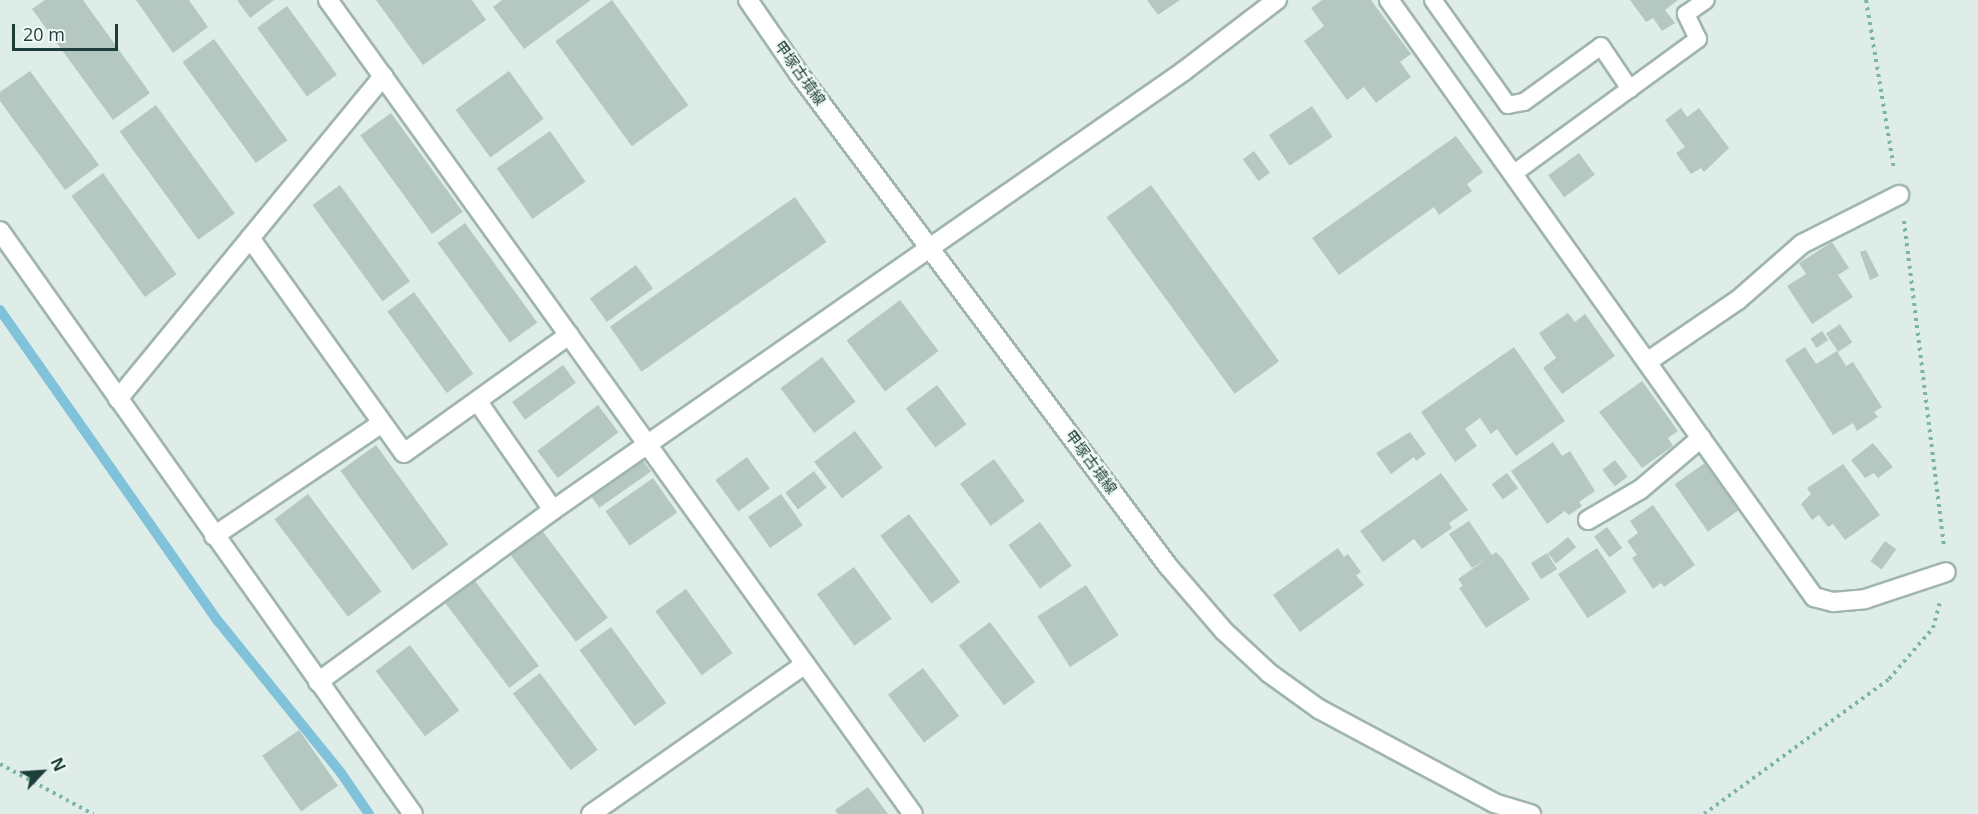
<!DOCTYPE html>
<meta charset="utf-8">
<style>
body{margin:0}
#map{position:relative;width:1978px;height:814px;overflow:hidden;background:#dfede8;font-family:"Open Sans","Noto Sans JP",sans-serif}
div>[style]{position:absolute}
.stream>*{height:10px;margin:-5px;padding:0 5px;transform-origin:5px;border-radius:5px;background:#80c2d9}
.building>*{inset:0;background:#b4c8c1;transform-origin:0 0}
.path>*{height:4px;margin-top:-2px;transform-origin:0;background:repeating-linear-gradient(90deg,#7cb4a8 0 3px,transparent 0 7.5px)}
.roads{filter:drop-shadow(2px 0 #a1b5b0) drop-shadow(-2px 0 #a1b5b0) drop-shadow(0 2px #a1b5b0) drop-shadow(0 -2px #a1b5b0)}
.lane>*{height:16px;margin:-8px;padding:0 8px;transform-origin:8px;border-radius:8px;background:#fff}
.street>*{height:18px;margin:-9px;padding:0 9px;transform-origin:9px;border-radius:9px;background:#fff}
.secondary>*{height:18px;margin:-9px;padding:0 9px;transform-origin:9px;border-radius:9px;background:#fff}
span{translate:-50% -50%;white-space:nowrap;text-align:center;line-height:1.15;-webkit-text-stroke:4.5px #f0f9f5;paint-order:stroke}
.street-label{font-size:15px;color:#1e3f39}
.north{position:absolute;left:12px;top:742px;width:60px;height:60px;-webkit-text-stroke:4px #f0f9f5;paint-order:stroke;rotate:65deg;font-size:16px;font-weight:700;line-height:24px;text-align:center;color:#1e3f39}
.north::after{content:'';display:block;margin:auto;width:21px;height:27px;background:#1e3f39;clip-path:polygon(50% 0,100% 100%,50% 72%,0 100%)}
.scale{position:absolute;left:12px;top:24px;width:106px;height:27px;box-sizing:border-box;border:3px solid #1e3f39;border-top:0;padding-left:8px;font-size:18px;line-height:21px;white-space:nowrap;color:#1e3f39;-webkit-text-stroke:4px #f0f9f5;paint-order:stroke}
</style>
<div id="map">
<div class="stream">
<i style="left:0;top:310px;width:380px;rotate:55deg"></i>
<i style="left:218px;top:621px;width:196px;rotate:51deg"></i>
<i style="left:341px;top:773px;width:50px;rotate:55.7deg"></i>
</div>
<div class="building">
<i style="clip-path:polygon(45px 0,83px 0,150px 93px,113px 120px,32px 9px)"></i>
<i style="clip-path:polygon(136px 0,189px 0,208px 27px,173px 53px)"></i>
<i style="clip-path:polygon(237px 0,274px 0,250px 18px)"></i>
<i style="clip-path:polygon(376px 0,472px 0,486px 20px,423px 65px)"></i>
<i style="clip-path:polygon(502px 0,591px 0,524px 49px,493px 7px)"></i>
<i style="left:612px;top:0;width:130px;height:70px;rotate:54deg"></i>
<i style="clip-path:polygon(1147px 0,1180px 0,1158px 15px)"></i>
<i style="clip-path:polygon(1322px 0,1371px 0,1411px 54px,1400px 62px,1411px 77px,1376px 103px,1364px 87px,1347px 100px,1304px 41px,1324px 26px,1311px 8px)"></i>
<i style="clip-path:polygon(1630px 0,1678px 0,1665px 10px,1675px 23px,1662px 31px,1653px 18px,1646px 22px)"></i>
<i style="left:287px;top:6px;width:85px;height:37px;rotate:54deg"></i>
<i style="left:214px;top:39px;width:125px;height:39px;rotate:54deg"></i>
<i style="clip-path:polygon(30px 71px,99px 165px,65px 190px,0 101px,0 92px)"></i>
<i style="left:509px;top:71px;width:59px;height:66px;rotate:54deg"></i>
<i style="left:156px;top:105px;width:134px;height:45px;rotate:54deg"></i>
<i style="left:1312px;top:106px;width:37px;height:52px;rotate:56deg"></i>
<i style="clip-path:polygon(1681px 108px,1687px 117px,1699px 108px,1729px 148px,1704px 172px,1701px 168px,1691px 174px,1676px 153px,1685px 147px,1665px 120px)"></i>
<i style="left:391px;top:113px;width:122px;height:38px;rotate:54deg"></i>
<i style="left:550px;top:131px;width:62px;height:65px;rotate:55deg"></i>
<i style="clip-path:polygon(1456px 136px,1483px 172px,1467px 184px,1472px 191px,1439px 215px,1434px 207px,1339px 275px,1312px 238px)"></i>
<i style="left:1254px;top:151px;width:27px;height:14px;rotate:54deg"></i>
<i style="left:1579px;top:153px;width:27px;height:38px;rotate:54deg"></i>
<i style="left:103px;top:173px;width:125px;height:39px;rotate:54deg"></i>
<i style="left:340px;top:185px;width:119px;height:34px;rotate:54deg"></i>
<i style="left:1151px;top:185px;width:218px;height:55px;rotate:54deg"></i>
<i style="left:795px;top:197px;width:55px;height:226px;rotate:55deg"></i>
<i style="left:465px;top:223px;width:123px;height:34px;rotate:54deg"></i>
<i style="clip-path:polygon(1832px 242px,1849px 268px,1838px 275px,1853px 297px,1812px 324px,1787px 286px,1806px 274px,1799px 263px)"></i>
<i style="clip-path:polygon(1866px 250px,1879px 276px,1870px 280px,1860px 252px)"></i>
<i style="left:636px;top:265px;width:29px;height:57px;rotate:54deg"></i>
<i style="left:414px;top:292px;width:101px;height:33px;rotate:54deg"></i>
<i style="left:900px;top:300px;width:64px;height:67px;rotate:53deg"></i>
<i style="clip-path:polygon(1568px 313px,1575px 322px,1585px 314px,1615px 356px,1562px 394px,1543px 368px,1556px 358px,1539px 333px)"></i>
<i style="left:1840px;top:324px;width:22px;height:17px;rotate:56deg"></i>
<i style="left:1822px;top:331px;width:11px;height:14px;rotate:56deg"></i>
<i style="clip-path:polygon(1514px 347px,1565px 421px,1516px 456px,1497px 429px,1491px 434px,1480px 418px,1465px 429px,1477px 446px,1455px 462px,1421px 412px)"></i>
<i style="clip-path:polygon(1805px 347px,1816px 364px,1837px 351px,1846px 366px,1853px 362px,1882px 407px,1874px 412px,1878px 417px,1857px 431px,1853px 423px,1833px 435px,1785px 360px)"></i>
<i style="left:822px;top:357px;width:56px;height:52px;rotate:53deg"></i>
<i style="left:563px;top:365px;width:22px;height:63px;rotate:54deg"></i>
<i style="clip-path:polygon(1642px 381px,1678px 431px,1668px 438px,1673px 446px,1642px 468px,1599px 412px)"></i>
<i style="left:937px;top:385px;width:49px;height:39px;rotate:53deg"></i>
<i style="left:598px;top:405px;width:34px;height:76px;rotate:53deg"></i>
<i style="left:855px;top:431px;width:46px;height:51px;rotate:53deg"></i>
<i style="clip-path:polygon(1410px 432px,1426px 454px,1416px 461px,1414px 457px,1391px 474px,1376px 453px)"></i>
<i style="clip-path:polygon(1553px 442px,1562px 456px,1570px 451px,1595px 491px,1579px 502px,1582px 506px,1569px 515px,1565px 511px,1547px 524px,1511px 471px)"></i>
<i style="clip-path:polygon(1873px 443px,1893px 467px,1878px 478px,1874px 473px,1865px 478px,1851px 460px)"></i>
<i style="left:376px;top:445px;width:123px;height:44px;rotate:54deg"></i>
<i style="left:640px;top:456px;width:19px;height:63px;rotate:55deg"></i>
<i style="left:747px;top:457px;width:39px;height:39px;rotate:54deg"></i>
<i style="left:994px;top:459px;width:52px;height:42px;rotate:54deg"></i>
<i style="left:1615px;top:460px;width:21px;height:16px;rotate:53deg"></i>
<i style="left:1705px;top:463px;width:58px;height:37px;rotate:55deg"></i>
<i style="clip-path:polygon(1843px 464px,1880px 515px,1845px 540px,1833px 524px,1828px 527px,1819px 515px,1812px 520px,1801px 504px,1811px 494px,1807px 488px)"></i>
<i style="left:814px;top:471px;width:21px;height:36px;rotate:53deg"></i>
<i style="clip-path:polygon(1441px 473px,1468px 510px,1449px 523px,1452px 528px,1422px 549px,1414px 539px,1383px 562px,1360px 531px)"></i>
<i style="left:1507px;top:473px;width:19px;height:19px;rotate:54deg"></i>
<i style="left:653px;top:478px;width:42px;height:58px;rotate:55deg"></i>
<i style="left:308px;top:494px;width:122px;height:42px;rotate:53deg"></i>
<i style="left:781px;top:494px;width:38px;height:40px;rotate:55deg"></i>
<i style="clip-path:polygon(1653px 505px,1695px 565px,1664px 587px,1661px 583px,1653px 589px,1632px 558px,1637px 555px,1627px 541px,1638px 533px,1630px 521px)"></i>
<i style="left:909px;top:514px;width:85px;height:36px;rotate:53deg"></i>
<i style="clip-path:polygon(1469px 521px,1492px 555px,1496px 552px,1502px 558px,1530px 599px,1486px 628px,1459px 588px,1463px 586px,1458px 579px,1489px 557px,1472px 568px,1449px 534px)"></i>
<i style="left:1040px;top:522px;width:54px;height:39px;rotate:54deg"></i>
<i style="left:1607px;top:527px;width:26px;height:16px;rotate:54deg"></i>
<i style="left:541px;top:529px;width:111px;height:40px;rotate:53deg"></i>
<i style="left:1568px;top:537px;width:13px;height:26px;rotate:51deg"></i>
<i style="left:1885px;top:541px;width:14px;height:25px;rotate:36deg"></i>
<i style="clip-path:polygon(1338px 548px,1344px 557px,1348px 554px,1361px 572px,1356px 575px,1364px 585px,1300px 632px,1273px 595px)"></i>
<i style="left:1597px;top:548px;width:53px;height:47px;rotate:56deg"></i>
<i style="left:1547px;top:553px;width:19px;height:19px;rotate:58deg"></i>
<i style="left:854px;top:567px;width:64px;height:46px;rotate:54deg"></i>
<i style="left:475px;top:581px;width:106px;height:37px;rotate:53deg"></i>
<i style="left:1086px;top:585px;width:60px;height:58px;rotate:57deg"></i>
<i style="left:686px;top:589px;width:79px;height:38px;rotate:54deg"></i>
<i style="left:990px;top:622px;width:75px;height:39px;rotate:53deg"></i>
<i style="left:611px;top:627px;width:94px;height:39px;rotate:54deg"></i>
<i style="left:410px;top:645px;width:82px;height:43px;rotate:53deg"></i>
<i style="left:923px;top:668px;width:60px;height:44px;rotate:53deg"></i>
<i style="left:540px;top:673px;width:96px;height:34px;rotate:53deg"></i>
<i style="left:299px;top:730px;width:68px;height:45px;rotate:55deg"></i>
<i style="clip-path:polygon(868px 787px,888px 814px,838px 814px,835px 810px)"></i>
</div>
<div class="path">
<i style="left:1866px;top:0;width:171px;rotate:80.6deg"></i>
<i style="left:1904px;top:221px;width:328px;rotate:83deg"></i>
<i style="left:0;top:764px;width:106px;rotate:28.3deg"></i>
<i style="left:1704px;top:814px;width:229px;rotate:-36.1deg"></i>
<i style="left:1889px;top:679px;width:67px;rotate:-49.2deg"></i>
<i style="left:1933px;top:628px;width:27px;rotate:-75deg"></i>
</div>
<div class="roads">
<div class="lane">
<i style="left:1433px;top:0;width:129px;rotate:54.5deg"></i>
<i style="left:1508px;top:105px;width:16px;rotate:-11deg"></i>
<i style="left:1524px;top:102px;width:95px;rotate:-36deg"></i>
<i style="left:1601px;top:46px;width:52px;rotate:56deg"></i>
<i style="left:1513px;top:174px;width:229px;rotate:-36.1deg"></i>
<i style="left:1698px;top:39px;width:28px;rotate:-116deg"></i>
<i style="left:1686px;top:14px;width:24px;rotate:-35deg"></i>
</div>
<div class="street">
<i style="left:328px;top:0;width:1002px;rotate:54.3deg"></i>
<i style="left:1389px;top:0;width:733px;rotate:54.55deg"></i>
<i style="left:1814px;top:597px;width:20px;rotate:15deg"></i>
<i style="left:1833px;top:602px;width:32px;rotate:-5deg"></i>
<i style="left:1865px;top:599px;width:85px;rotate:-18.4deg"></i>
<i style="left:0;top:231px;width:714px;rotate:54.69deg"></i>
<i style="left:250px;top:238px;width:264px;rotate:54.4deg"></i>
<i style="left:404px;top:453px;width:203px;rotate:-35.6deg"></i>
<i style="left:1647px;top:362px;width:110px;rotate:-34.3deg"></i>
<i style="left:1738px;top:300px;width:85px;rotate:-41.2deg"></i>
<i style="left:1802px;top:244px;width:109px;rotate:-26.8deg"></i>
<i style="left:118px;top:399px;width:418px;rotate:-50.6deg"></i>
<i style="left:478px;top:402px;width:131px;rotate:55.2deg"></i>
<i style="left:1588px;top:520px;width:61px;rotate:-30.3deg"></i>
<i style="left:1641px;top:489px;width:79px;rotate:-40.4deg"></i>
<i style="left:214px;top:536px;width:202px;rotate:-33.9deg"></i>
<i style="left:318px;top:682px;width:291px;rotate:-36.2deg"></i>
<i style="left:553px;top:510px;width:769px;rotate:-34.83deg"></i>
<i style="left:1184px;top:71px;width:117px;rotate:-37.4deg"></i>
<i style="left:591px;top:814px;width:261px;rotate:-35deg"></i>
</div>
<div class="secondary">
<i style="left:748px;top:0;width:90px;rotate:55.4deg"></i>
<i style="left:799px;top:74px;width:615px;rotate:53.13deg"></i>
<i style="left:1168px;top:566px;width:86px;rotate:49.3deg"></i>
<i style="left:1224px;top:631px;width:62px;rotate:43deg"></i>
<i style="left:1269px;top:673px;width:62px;rotate:35.8deg"></i>
<i style="left:1319px;top:709px;width:199px;rotate:28.2deg"></i>
<i style="left:1494px;top:803px;width:39px;rotate:17deg"></i>
</div>
</div>
<div class="street-label">
<span style="left:800px;top:73px;rotate:54deg">甲塚古墳線</span>
<span style="left:1091px;top:462px;rotate:53deg">甲塚古墳線</span>
</div>
<div class="north">N</div>
<div class="scale">20 m</div>
</div>
